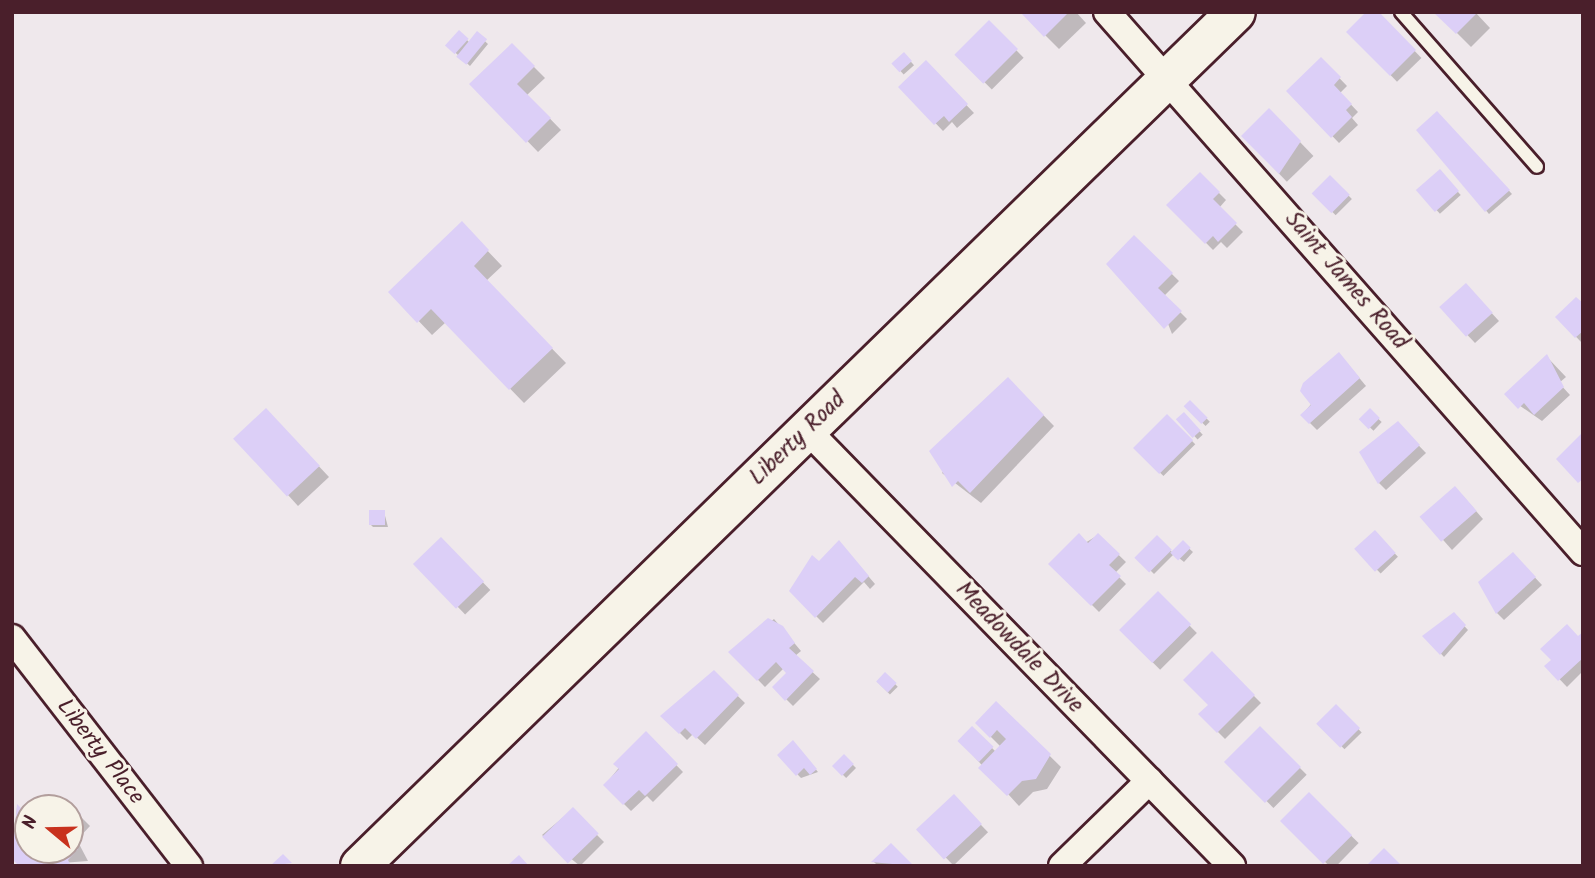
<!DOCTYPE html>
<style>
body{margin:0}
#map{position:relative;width:1595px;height:878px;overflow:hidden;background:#efe8ec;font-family:Kalam,sans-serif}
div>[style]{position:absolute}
.shadow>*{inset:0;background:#0003;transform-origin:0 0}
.building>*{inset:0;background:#dccff7;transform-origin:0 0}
.roads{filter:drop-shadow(2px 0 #4a1f2b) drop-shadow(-2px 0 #4a1f2b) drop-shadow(0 2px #4a1f2b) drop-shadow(0 -2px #4a1f2b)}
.service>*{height:12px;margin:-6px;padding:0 6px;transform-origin:6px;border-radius:6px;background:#f7f3e8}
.minor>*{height:26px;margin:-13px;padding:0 13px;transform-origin:13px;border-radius:13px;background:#f7f3e8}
.primary>*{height:38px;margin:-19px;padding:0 19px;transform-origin:19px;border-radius:19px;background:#f7f3e8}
span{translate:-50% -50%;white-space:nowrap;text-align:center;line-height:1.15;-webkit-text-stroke:6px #f7f3e8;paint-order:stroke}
.street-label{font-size:23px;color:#4a1f2b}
.frame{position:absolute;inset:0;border:14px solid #4a1f2b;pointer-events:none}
.north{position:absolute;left:14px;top:794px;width:70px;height:70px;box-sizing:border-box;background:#f7f3e8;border:2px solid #b29e9c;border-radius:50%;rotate:289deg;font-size:19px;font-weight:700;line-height:28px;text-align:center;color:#4a1f2b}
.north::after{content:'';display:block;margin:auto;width:24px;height:32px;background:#c8321e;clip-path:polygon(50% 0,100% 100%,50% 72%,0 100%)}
</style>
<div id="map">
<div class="shadow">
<i style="clip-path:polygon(1022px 12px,1076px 12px,1086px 23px,1059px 49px)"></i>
<i style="left:1377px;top:12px;width:64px;height:34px;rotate:46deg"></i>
<i style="clip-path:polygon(1436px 12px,1475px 12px,1490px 28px,1471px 47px)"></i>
<i style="left:989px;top:23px;width:49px;height:45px;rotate:45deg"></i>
<i style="clip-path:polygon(459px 32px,470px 43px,477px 34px,488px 44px,470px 66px,447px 45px)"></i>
<i style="clip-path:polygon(512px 45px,545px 78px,527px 95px,561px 130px,538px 152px,472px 84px)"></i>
<i style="left:904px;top:54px;width:15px;height:14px;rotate:48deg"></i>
<i style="clip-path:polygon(1321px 59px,1347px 86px,1340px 93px,1358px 112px,1352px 118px,1358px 125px,1339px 143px,1289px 91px)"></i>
<i style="clip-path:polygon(926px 63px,974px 113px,957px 128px,952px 122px,943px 131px,901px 87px)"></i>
<i style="left:1269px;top:110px;width:64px;height:37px;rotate:46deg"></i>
<i style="clip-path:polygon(1437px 113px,1512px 194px,1489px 214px,1418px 130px)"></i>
<i style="left:1440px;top:172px;width:31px;height:28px;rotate:48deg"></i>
<i style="clip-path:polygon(1200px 174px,1226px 200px,1219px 208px,1243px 232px,1227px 248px,1221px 242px,1213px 250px,1169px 205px)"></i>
<i style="left:1330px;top:177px;width:31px;height:23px;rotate:45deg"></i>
<i style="clip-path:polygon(462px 224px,502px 266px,486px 281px,566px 363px,524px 403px,446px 322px,432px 335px,391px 292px)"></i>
<i style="clip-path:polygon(1134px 237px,1179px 281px,1164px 296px,1187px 319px,1172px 334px)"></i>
<i style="clip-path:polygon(1473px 293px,1499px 321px,1475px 343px,1442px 308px)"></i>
<i style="clip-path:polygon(1583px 304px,1583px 344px,1557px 317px)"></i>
<i style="clip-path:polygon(1547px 357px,1566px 377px,1559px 383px,1570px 395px,1542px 421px,1513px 401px)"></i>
<i style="clip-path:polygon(1346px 362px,1366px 386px,1317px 430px,1302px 415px)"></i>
<i style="clip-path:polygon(1008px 379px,1054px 426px,981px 503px,942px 473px)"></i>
<i style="left:1190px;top:402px;width:28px;height:6px;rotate:45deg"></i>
<i style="clip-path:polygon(266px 410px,329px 477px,298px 506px,288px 495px)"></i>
<i style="left:1370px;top:411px;width:16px;height:12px;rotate:43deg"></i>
<i style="left:1184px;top:414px;width:28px;height:7px;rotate:48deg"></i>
<i style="left:1167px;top:416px;width:40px;height:45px;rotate:45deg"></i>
<i style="clip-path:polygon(1397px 423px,1426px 453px,1386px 490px,1379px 483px)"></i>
<i style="clip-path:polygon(1462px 495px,1483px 519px,1452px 550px,1422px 516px)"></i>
<i style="clip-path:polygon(384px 512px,388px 527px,373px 527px,370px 524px)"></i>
<i style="left:1375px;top:533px;width:33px;height:24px;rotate:46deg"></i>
<i style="clip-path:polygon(1098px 535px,1126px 562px,1115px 573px,1126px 584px,1099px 612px,1051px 564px)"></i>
<i style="clip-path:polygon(1157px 537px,1173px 553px,1183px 543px,1193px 552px,1184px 562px,1174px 554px,1154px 574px,1137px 557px)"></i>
<i style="left:441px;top:539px;width:71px;height:35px;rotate:46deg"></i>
<i style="clip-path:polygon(846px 550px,875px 584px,870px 589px,864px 582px,823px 623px,791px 591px,819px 563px)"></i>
<i style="clip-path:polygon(1513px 554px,1542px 585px,1504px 620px,1497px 613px)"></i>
<i style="left:1158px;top:594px;width:55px;height:52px;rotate:45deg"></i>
<i style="clip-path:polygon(1454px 615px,1468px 630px,1444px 657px,1425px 636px)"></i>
<i style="clip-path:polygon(774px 619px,801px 651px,795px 656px,820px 679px,793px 706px,774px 687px,789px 673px,784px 668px,765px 687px,731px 652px)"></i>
<i style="clip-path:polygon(1583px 634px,1583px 671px,1567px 687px,1547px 666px)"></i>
<i style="clip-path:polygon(1212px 654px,1261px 703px,1225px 739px,1200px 714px,1210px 705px)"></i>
<i style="clip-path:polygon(714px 673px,745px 703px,705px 745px,693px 734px,687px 740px,663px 716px)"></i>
<i style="left:885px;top:674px;width:18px;height:11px;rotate:45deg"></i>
<i style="clip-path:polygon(996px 703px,1061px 767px,1047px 789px,1033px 792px,1019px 806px,960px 741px,972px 728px,996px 752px,1001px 747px,977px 723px)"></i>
<i style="left:1336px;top:706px;width:37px;height:24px;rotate:46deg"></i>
<i style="left:1260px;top:728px;width:66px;height:47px;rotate:45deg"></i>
<i style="clip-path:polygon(646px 734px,683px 772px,653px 802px,647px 796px,631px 811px,605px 785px)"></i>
<i style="clip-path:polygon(796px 746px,818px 772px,801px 778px,779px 755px)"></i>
<i style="left:844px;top:756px;width:17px;height:14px;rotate:45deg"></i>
<i style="left:1309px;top:795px;width:69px;height:37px;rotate:44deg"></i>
<i style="left:954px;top:797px;width:49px;height:48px;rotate:46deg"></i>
<i style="clip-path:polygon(17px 807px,28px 818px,28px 850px,70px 850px,71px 807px,90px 826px,77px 840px,88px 861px,22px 866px,12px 857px)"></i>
<i style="clip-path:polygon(572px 810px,604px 842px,580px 866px,542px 835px)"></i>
<i style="clip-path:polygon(891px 845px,911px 866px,878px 866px,874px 862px)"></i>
</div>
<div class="building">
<i style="clip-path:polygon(1020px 12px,1069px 12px,1044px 37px)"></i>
<i style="clip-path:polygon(1366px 12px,1379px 12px,1416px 50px,1390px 76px,1346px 32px)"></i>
<i style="clip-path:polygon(1433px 12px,1478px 12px,1456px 34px)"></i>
<i style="left:989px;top:20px;width:41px;height:49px;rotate:45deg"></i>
<i style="left:459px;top:30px;width:13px;height:21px;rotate:42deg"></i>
<i style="left:477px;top:31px;width:13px;height:33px;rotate:39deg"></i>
<i style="clip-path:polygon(512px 43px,535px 66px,517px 84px,551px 118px,526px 143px,469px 84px)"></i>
<i style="left:904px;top:52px;width:12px;height:17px;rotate:48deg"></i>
<i style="clip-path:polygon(1321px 57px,1341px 77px,1334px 85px,1352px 104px,1346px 110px,1352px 117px,1331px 138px,1286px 91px)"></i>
<i style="clip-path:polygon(926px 60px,968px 104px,949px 122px,944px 116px,934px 125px,898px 87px)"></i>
<i style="clip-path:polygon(1269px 108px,1301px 141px,1279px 174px,1241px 136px)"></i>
<i style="clip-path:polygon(1437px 111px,1510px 190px,1485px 212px,1416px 130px)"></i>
<i style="left:1440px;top:169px;width:29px;height:32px;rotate:49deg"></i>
<i style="clip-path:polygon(1200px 172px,1220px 192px,1213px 199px,1237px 223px,1218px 242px,1213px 236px,1205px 244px,1166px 205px)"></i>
<i style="left:1330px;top:175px;width:28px;height:26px;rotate:45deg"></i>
<i style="clip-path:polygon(462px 221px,489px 250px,474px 266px,553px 348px,509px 390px,431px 309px,417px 323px,388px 292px)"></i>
<i style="clip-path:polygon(1134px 235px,1173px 273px,1158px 288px,1182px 311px,1164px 329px,1106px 264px)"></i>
<i style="left:1466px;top:283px;width:40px;height:36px;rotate:48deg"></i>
<i style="clip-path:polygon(1576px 297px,1583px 303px,1583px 331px,1575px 338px,1555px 317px)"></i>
<i style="clip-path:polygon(1339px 352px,1360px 378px,1309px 424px,1300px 415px,1311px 405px,1300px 391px,1303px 383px)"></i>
<i style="clip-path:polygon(1547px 354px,1564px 387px,1534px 415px,1524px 403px,1518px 409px,1504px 394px)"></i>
<i style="clip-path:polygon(1008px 377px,1044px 415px,970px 493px,958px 481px,952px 487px,929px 451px)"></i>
<i style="left:1190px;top:400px;width:25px;height:9px;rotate:45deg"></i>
<i style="left:266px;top:408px;width:79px;height:45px;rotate:47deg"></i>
<i style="left:1370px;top:408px;width:14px;height:16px;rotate:45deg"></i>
<i style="left:1184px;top:412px;width:25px;height:11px;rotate:48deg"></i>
<i style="left:1167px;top:414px;width:37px;height:48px;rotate:45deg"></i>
<i style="clip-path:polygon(1398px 421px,1420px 445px,1378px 484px,1359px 452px)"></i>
<i style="clip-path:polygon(1583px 432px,1583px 479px,1578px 483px,1556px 459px)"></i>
<i style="left:1455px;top:486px;width:33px;height:47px;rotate:49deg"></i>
<i style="left:369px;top:510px;width:16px;height:15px"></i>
<i style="left:1375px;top:530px;width:31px;height:28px;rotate:48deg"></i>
<i style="clip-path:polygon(1079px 533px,1088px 543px,1098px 533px,1120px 554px,1109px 565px,1121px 576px,1091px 606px,1048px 564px)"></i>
<i style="left:1157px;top:535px;width:21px;height:32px;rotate:45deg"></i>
<i style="left:441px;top:537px;width:62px;height:39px;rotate:46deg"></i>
<i style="clip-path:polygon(839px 540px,869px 576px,862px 583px,855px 577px,815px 618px,789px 591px,812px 555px,819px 561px)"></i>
<i style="left:1183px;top:540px;width:11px;height:18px;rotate:45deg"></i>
<i style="clip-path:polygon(1513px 552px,1536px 577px,1496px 614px,1478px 582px)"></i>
<i style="left:1158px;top:591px;width:47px;height:55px;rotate:45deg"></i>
<i style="clip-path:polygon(1454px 612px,1466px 625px,1440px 655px,1422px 636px)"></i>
<i style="clip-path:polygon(768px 618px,783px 626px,795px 643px,789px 648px,814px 671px,785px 701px,772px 687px,786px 673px,776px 662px,757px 681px,728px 652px)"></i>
<i style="clip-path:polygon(1567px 624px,1578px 636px,1583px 632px,1583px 658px,1558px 681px,1544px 666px,1551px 660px,1540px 649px)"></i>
<i style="clip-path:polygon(1212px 651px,1255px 695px,1217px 733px,1198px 714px,1208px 705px,1183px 680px)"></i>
<i style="clip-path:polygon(714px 670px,739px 695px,696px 739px,685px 728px,679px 734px,660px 716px)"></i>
<i style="left:885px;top:672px;width:16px;height:13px;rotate:43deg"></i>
<i style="clip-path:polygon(996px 701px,1051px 754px,1036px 779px,1022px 781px,1007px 796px,978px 768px,1006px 739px,997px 730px,990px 738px,975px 723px)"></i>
<i style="left:1336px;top:704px;width:34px;height:28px;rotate:45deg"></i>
<i style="left:972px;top:726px;width:30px;height:21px;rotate:44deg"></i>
<i style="left:1260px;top:726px;width:58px;height:51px;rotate:45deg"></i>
<i style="clip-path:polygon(646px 731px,678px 764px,645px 796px,639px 790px,623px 805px,603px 785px,619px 769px,613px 764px)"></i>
<i style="clip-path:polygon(793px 740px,817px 769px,810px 775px,804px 768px,796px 776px,777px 755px)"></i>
<i style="left:844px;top:754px;width:14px;height:17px;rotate:45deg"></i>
<i style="left:1309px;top:792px;width:61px;height:41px;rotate:45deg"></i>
<i style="left:954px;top:794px;width:41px;height:52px;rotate:47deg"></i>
<i style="clip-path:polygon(17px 804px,28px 815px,28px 850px,70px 850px,70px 841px,78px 849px,68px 860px,71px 866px,19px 866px,12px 859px)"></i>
<i style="clip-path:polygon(71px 805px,81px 814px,70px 825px,67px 808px)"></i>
<i style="left:573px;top:807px;width:37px;height:43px;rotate:46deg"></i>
<i style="clip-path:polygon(891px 843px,914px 866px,871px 862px)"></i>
<i style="clip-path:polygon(1384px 848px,1402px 866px,1366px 866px)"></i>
<i style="clip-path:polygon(283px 854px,292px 863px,270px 866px)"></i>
<i style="clip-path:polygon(519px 855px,529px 866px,507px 866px)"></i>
</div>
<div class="roads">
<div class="service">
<i style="left:1401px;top:12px;width:206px;rotate:48.7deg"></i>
</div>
<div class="minor">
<i style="left:1107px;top:12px;width:720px;rotate:48.6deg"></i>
<i style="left:807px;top:430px;width:609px;rotate:45.73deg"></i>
<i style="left:12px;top:638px;width:289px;rotate:52.2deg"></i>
<i style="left:1062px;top:866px;width:122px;rotate:-44.3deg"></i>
</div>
<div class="primary">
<i style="left:360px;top:866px;width:1223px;rotate:-44.27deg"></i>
</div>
</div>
<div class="street-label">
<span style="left:1346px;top:281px;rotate:49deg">Saint James Road</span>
<span style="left:798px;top:439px;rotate:-44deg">Liberty Road</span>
<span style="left:1019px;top:648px;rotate:46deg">Meadowdale Drive</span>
<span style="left:100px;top:752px;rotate:52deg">Liberty Place</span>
</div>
<div class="frame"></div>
<div class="north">N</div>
</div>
